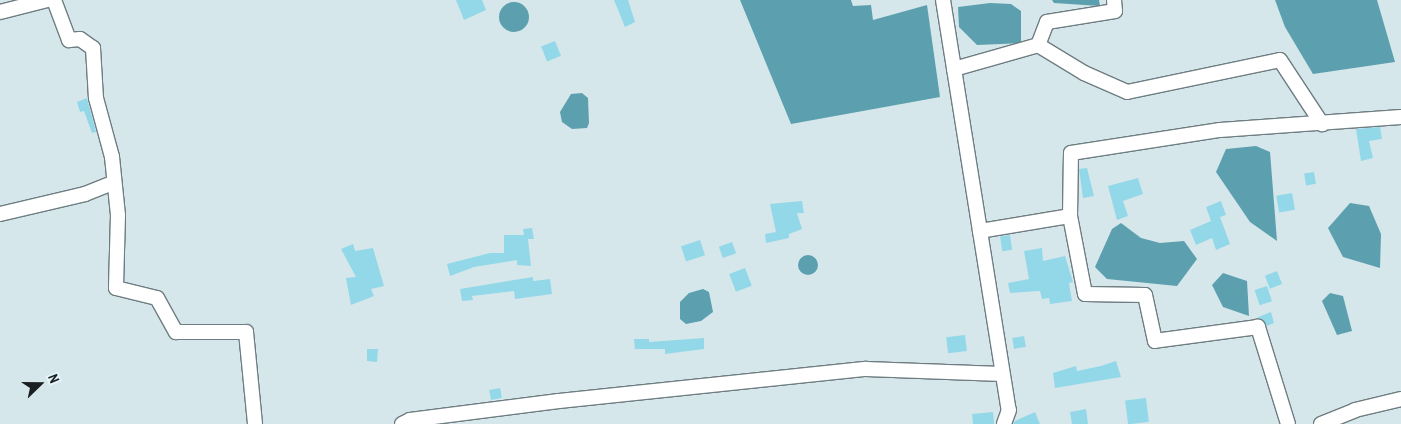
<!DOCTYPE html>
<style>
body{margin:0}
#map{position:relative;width:1401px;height:424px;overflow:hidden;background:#d5e7eb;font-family:"Archivo Narrow",sans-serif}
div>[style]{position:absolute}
.water>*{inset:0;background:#5ca0af}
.round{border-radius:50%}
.building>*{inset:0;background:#93d8e8;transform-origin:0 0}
.roads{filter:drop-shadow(1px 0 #6e7d81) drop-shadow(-1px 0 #6e7d81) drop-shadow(0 1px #6e7d81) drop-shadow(0 -1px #6e7d81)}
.minor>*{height:14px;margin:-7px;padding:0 7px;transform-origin:7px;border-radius:7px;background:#fff}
span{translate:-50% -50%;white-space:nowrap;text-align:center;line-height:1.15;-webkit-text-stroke:4px #e2f4f8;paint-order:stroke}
.north{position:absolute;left:15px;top:359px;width:50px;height:50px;-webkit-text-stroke:4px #e2f4f8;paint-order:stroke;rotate:68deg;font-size:14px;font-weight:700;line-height:20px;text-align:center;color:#1a2022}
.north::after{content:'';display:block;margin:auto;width:18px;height:22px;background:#1a2022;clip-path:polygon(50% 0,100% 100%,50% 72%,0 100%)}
</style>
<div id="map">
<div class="water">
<i style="clip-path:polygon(740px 0,851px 0,853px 6px,871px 5px,873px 20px,927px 5px,940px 97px,791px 124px)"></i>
<i style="clip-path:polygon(1052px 0,1099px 0,1100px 6px,1054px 3px)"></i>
<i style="clip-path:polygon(1275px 0,1377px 0,1395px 62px,1313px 74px,1285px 27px)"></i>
<i class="round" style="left:499px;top:2px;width:30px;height:30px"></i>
<i style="clip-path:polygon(990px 3px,1011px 4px,1021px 11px,1021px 43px,977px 45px,959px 27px,958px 7px)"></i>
<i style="clip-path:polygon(582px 93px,588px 98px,589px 123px,587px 128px,572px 129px,562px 122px,560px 112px,571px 94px)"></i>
<i style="clip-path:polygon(1256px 146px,1270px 152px,1277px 241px,1250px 222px,1216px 172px,1226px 149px)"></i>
<i style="clip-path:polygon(1350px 203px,1369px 206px,1381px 234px,1380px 268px,1343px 257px,1330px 232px,1328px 228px)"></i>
<i style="clip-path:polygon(1121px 223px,1141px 238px,1160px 243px,1184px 241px,1197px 259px,1177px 286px,1107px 279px,1095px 267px,1112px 229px)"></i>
<i class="round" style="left:798px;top:255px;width:20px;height:20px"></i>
<i style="clip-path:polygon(1223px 273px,1247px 281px,1249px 316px,1223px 307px,1212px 285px)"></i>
<i style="clip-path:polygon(703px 289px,709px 292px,713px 312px,701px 321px,686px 324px,680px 319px,680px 302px,689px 293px)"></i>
<i style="clip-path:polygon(1330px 293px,1343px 296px,1352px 331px,1337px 335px,1322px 301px)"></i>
</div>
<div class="building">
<i style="clip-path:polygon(456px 0,482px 0,486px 10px,464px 20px)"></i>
<i style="clip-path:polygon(614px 0,628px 0,635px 22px,625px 27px)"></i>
<i style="left:555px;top:41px;width:16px;height:15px;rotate:68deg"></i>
<i style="clip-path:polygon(87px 98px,96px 132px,92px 133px,84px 111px,80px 112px,77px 102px)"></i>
<i style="clip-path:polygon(1380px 127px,1382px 139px,1369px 141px,1373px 158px,1361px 161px,1356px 129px)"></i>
<i style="clip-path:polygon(1087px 168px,1094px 196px,1083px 198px,1079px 169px)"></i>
<i style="left:1314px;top:172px;width:12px;height:10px;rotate:81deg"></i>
<i style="clip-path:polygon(1138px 178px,1143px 194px,1123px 201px,1128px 216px,1117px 220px,1108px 186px)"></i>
<i style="left:1292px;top:193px;width:17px;height:16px;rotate:80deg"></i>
<i style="clip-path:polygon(802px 201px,804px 213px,797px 213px,802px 229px,789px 234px,789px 238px,766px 243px,765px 234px,776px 232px,770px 204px)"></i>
<i style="clip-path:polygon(1221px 201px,1226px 215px,1220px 217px,1230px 244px,1216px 250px,1212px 238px,1196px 245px,1190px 230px,1211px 221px,1206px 207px)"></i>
<i style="clip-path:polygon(532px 228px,534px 239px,528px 239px,531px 266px,517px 265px,517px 260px,474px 267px,450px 276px,447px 264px,490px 253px,504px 253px,504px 235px,524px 235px,523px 229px)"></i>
<i style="left:1010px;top:235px;width:15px;height:10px;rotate:82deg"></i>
<i style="left:700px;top:240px;width:16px;height:20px;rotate:72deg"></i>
<i style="left:732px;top:242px;width:12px;height:14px;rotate:70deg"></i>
<i style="clip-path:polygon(353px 244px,355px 251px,373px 248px,384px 286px,371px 289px,374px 296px,351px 305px,346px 278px,356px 277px,341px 249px)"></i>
<i style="clip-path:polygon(1042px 248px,1043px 261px,1065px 256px,1073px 282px,1069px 283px,1072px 301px,1050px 304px,1049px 298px,1042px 299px,1040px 291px,1010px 293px,1008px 283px,1029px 279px,1024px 251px)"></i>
<i style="left:745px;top:268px;width:19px;height:17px;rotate:69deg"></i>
<i style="left:1277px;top:271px;width:14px;height:13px;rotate:69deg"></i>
<i style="clip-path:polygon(533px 277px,533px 281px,550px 279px,552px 294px,515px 299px,514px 291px,472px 296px,473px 300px,462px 301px,460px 289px)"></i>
<i style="left:1267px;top:286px;width:16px;height:13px;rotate:72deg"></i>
<i style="clip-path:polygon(1271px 312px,1274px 323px,1267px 326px,1258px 317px)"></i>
<i style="left:965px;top:335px;width:16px;height:19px;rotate:83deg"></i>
<i style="left:1024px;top:336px;width:11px;height:12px;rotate:80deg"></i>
<i style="clip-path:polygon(704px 338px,704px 349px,665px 354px,665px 349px,635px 349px,634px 339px,649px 339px,649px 342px)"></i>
<i style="clip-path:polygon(367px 349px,378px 349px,377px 362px,367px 361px)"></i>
<i style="clip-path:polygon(1116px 361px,1121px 377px,1055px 388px,1053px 373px,1076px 366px,1077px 371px,1101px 366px)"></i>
<i style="left:500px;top:388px;width:10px;height:11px;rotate:79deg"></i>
<i style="left:1146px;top:398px;width:24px;height:21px;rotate:83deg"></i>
<i style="clip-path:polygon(1086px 409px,1088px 424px,1072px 424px,1070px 412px)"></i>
<i style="clip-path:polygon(993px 412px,994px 424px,973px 424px,972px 414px)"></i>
<i style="clip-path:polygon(1035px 412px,1040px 424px,1013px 424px,1015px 421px)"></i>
</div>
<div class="roads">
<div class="minor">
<i style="left:54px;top:0;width:43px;rotate:69.4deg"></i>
<i style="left:69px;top:40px;width:11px;rotate:-5deg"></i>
<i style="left:80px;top:39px;width:16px;rotate:35deg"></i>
<i style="left:93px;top:48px;width:50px;rotate:86.6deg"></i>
<i style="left:96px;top:98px;width:61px;rotate:74.8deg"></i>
<i style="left:112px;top:157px;width:58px;rotate:84.1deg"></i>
<i style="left:118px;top:215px;width:73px;rotate:91.6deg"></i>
<i style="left:116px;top:288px;width:42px;rotate:13.7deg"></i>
<i style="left:157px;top:298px;width:39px;rotate:61deg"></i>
<i style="left:176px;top:332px;width:70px"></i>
<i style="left:246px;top:332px;width:92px;rotate:84.4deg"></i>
<i style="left:943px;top:0;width:415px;rotate:80.9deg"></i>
<i style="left:1009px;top:410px;width:15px;rotate:110deg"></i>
<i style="left:1114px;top:0;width:11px;rotate:85deg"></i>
<i style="left:1115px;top:11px;width:69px;rotate:170.8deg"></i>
<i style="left:1047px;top:22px;width:25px;rotate:111deg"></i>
<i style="left:1038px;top:45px;width:54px;rotate:31.3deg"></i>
<i style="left:1084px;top:73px;width:47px;rotate:23.8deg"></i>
<i style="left:1127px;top:92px;width:156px;rotate:-11.8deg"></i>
<i style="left:1280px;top:60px;width:77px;rotate:56.7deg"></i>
<i style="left:0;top:12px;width:49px;rotate:-14.3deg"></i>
<i style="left:954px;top:69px;width:87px;rotate:-15.9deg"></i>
<i style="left:0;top:214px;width:87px;rotate:-13.2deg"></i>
<i style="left:85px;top:194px;width:31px;rotate:-22deg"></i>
<i style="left:980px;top:231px;width:91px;rotate:-9.5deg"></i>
<i style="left:402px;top:424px;width:9px;rotate:-27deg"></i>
<i style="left:410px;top:420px;width:150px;rotate:-7.3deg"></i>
<i style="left:559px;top:401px;width:309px;rotate:-6deg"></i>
<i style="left:866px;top:369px;width:136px;rotate:2.1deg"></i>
<i style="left:1288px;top:424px;width:102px;rotate:-107.2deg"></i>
<i style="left:1258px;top:327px;width:104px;rotate:172.3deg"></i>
<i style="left:1155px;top:341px;width:47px;rotate:-102.3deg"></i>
<i style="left:1145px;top:295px;width:60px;rotate:-179deg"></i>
<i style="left:1085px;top:294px;width:79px;rotate:-100.9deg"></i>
<i style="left:1070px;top:216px;width:63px;rotate:-89.1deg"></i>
<i style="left:1071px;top:153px;width:151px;rotate:-8.8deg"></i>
<i style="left:1220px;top:130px;width:181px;rotate:-4.1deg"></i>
<i style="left:1321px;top:424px;width:37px;rotate:-22deg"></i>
<i style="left:1355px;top:410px;width:47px;rotate:-13.4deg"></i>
</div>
</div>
<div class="north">N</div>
</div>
